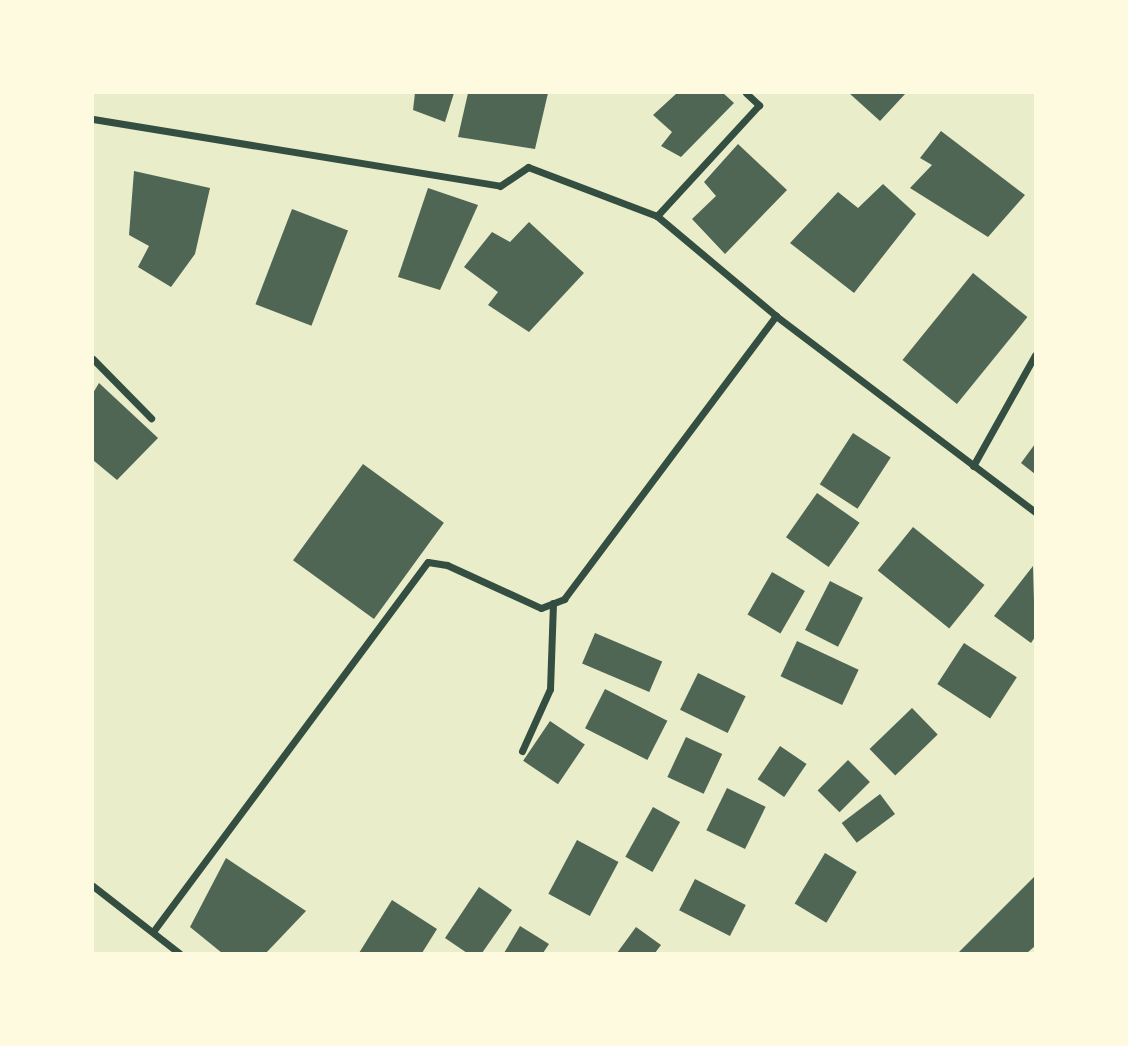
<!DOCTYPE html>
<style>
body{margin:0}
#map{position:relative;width:1128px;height:1046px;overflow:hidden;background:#e9edc9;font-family:Arial,sans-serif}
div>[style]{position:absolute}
.building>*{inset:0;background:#4f6655;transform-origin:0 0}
.minor>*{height:7px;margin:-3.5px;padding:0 3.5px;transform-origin:3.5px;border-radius:3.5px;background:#344e41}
span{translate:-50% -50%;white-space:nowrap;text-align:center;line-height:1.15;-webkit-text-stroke:7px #fefae0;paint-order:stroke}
.frame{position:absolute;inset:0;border:94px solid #fefae0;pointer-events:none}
</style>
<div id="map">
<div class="building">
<i style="clip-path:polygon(415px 93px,454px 93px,445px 122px,413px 110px)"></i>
<i style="clip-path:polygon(468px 93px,548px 93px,535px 149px,458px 137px)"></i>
<i style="clip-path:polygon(677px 93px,723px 93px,734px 103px,681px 157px,661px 146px,672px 132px,653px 115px)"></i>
<i style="clip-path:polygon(849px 93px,906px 93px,880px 121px)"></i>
<i style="clip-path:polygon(941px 131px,1025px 195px,988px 237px,910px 188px,932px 165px,920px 158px)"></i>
<i style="clip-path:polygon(738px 144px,787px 190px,725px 254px,692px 219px,716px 196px,704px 182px)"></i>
<i style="clip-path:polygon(134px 171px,210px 188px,195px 254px,171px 287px,138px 267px,149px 246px,129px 235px)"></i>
<i style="clip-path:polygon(883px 184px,916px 214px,854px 293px,790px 243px,838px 192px,858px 208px)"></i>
<i style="clip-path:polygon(428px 188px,478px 205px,440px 290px,398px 277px)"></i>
<i style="left:292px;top:209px;width:60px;height:102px;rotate:21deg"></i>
<i style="clip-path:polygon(529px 222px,584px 273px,529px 332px,488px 305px,498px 292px,464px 267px,492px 232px,510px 242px)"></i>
<i style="left:973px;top:273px;width:70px;height:112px;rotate:39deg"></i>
<i style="clip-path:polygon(99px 383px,158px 438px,117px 480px,93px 460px,93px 393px)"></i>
<i style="left:853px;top:433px;width:45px;height:61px;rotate:33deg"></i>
<i style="clip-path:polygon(1035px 444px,1035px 474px,1021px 463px)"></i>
<i style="left:363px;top:464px;width:100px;height:119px;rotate:36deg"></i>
<i style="left:817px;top:493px;width:52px;height:54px;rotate:35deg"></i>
<i style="left:913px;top:527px;width:92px;height:56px;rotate:39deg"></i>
<i style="clip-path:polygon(1033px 566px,1035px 637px,1031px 643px,994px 616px)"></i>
<i style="left:772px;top:572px;width:38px;height:49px;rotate:30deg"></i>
<i style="left:830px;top:581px;width:37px;height:55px;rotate:27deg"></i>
<i style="left:595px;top:633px;width:73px;height:33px;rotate:23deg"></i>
<i style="left:797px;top:641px;width:68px;height:39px;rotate:25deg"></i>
<i style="left:964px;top:643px;width:63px;height:49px;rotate:33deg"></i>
<i style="left:698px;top:673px;width:53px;height:41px;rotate:26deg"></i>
<i style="left:605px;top:689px;width:70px;height:44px;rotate:27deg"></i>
<i style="left:912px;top:708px;width:37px;height:59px;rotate:46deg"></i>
<i style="left:550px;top:721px;width:42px;height:48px;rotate:34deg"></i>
<i style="left:686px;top:737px;width:40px;height:44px;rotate:25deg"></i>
<i style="left:780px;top:746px;width:32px;height:40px;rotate:34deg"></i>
<i style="left:848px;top:760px;width:31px;height:43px;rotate:45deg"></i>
<i style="left:727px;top:788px;width:43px;height:47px;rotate:26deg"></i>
<i style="left:880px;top:794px;width:25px;height:48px;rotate:53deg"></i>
<i style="left:653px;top:807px;width:31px;height:57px;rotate:29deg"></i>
<i style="left:577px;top:840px;width:47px;height:61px;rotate:28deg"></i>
<i style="left:825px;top:853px;width:37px;height:59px;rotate:31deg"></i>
<i style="clip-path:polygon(226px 858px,306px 911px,266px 953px,222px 953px,190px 927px)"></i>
<i style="clip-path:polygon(1035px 876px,1035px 946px,1027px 953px,958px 953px)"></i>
<i style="left:695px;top:879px;width:57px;height:35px;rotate:27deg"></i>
<i style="clip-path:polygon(479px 887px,512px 910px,482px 953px,467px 953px,445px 938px)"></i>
<i style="clip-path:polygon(392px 900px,437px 929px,422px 953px,359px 953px)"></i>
<i style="clip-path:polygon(520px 926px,549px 944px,543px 953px,504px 953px)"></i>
<i style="clip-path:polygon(636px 927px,661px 945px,655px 953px,617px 953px)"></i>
</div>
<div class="minor">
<i style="left:746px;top:93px;width:18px;rotate:43deg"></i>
<i style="left:759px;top:105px;width:151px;rotate:132.6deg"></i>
<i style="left:657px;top:216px;width:155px;rotate:40deg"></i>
<i style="left:776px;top:316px;width:325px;rotate:37.1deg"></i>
<i style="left:93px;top:119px;width:412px;rotate:9.3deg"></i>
<i style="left:500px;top:186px;width:34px;rotate:-34deg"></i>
<i style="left:528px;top:167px;width:138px;rotate:20.8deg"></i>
<i style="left:93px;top:359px;width:83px;rotate:45.5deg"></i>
<i style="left:973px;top:466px;width:127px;rotate:-60.8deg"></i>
<i style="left:522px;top:751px;width:68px;rotate:-65.7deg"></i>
<i style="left:550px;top:689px;width:86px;rotate:-88deg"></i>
<i style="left:93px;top:886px;width:109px;rotate:37.9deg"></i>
<i style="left:155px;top:929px;width:457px;rotate:-53.4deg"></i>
<i style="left:428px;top:562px;width:19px;rotate:9deg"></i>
<i style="left:447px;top:565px;width:103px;rotate:24.6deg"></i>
<i style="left:541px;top:608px;width:25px;rotate:-21deg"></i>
<i style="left:564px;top:599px;width:354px;rotate:-53.2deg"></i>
</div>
<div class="frame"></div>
</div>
